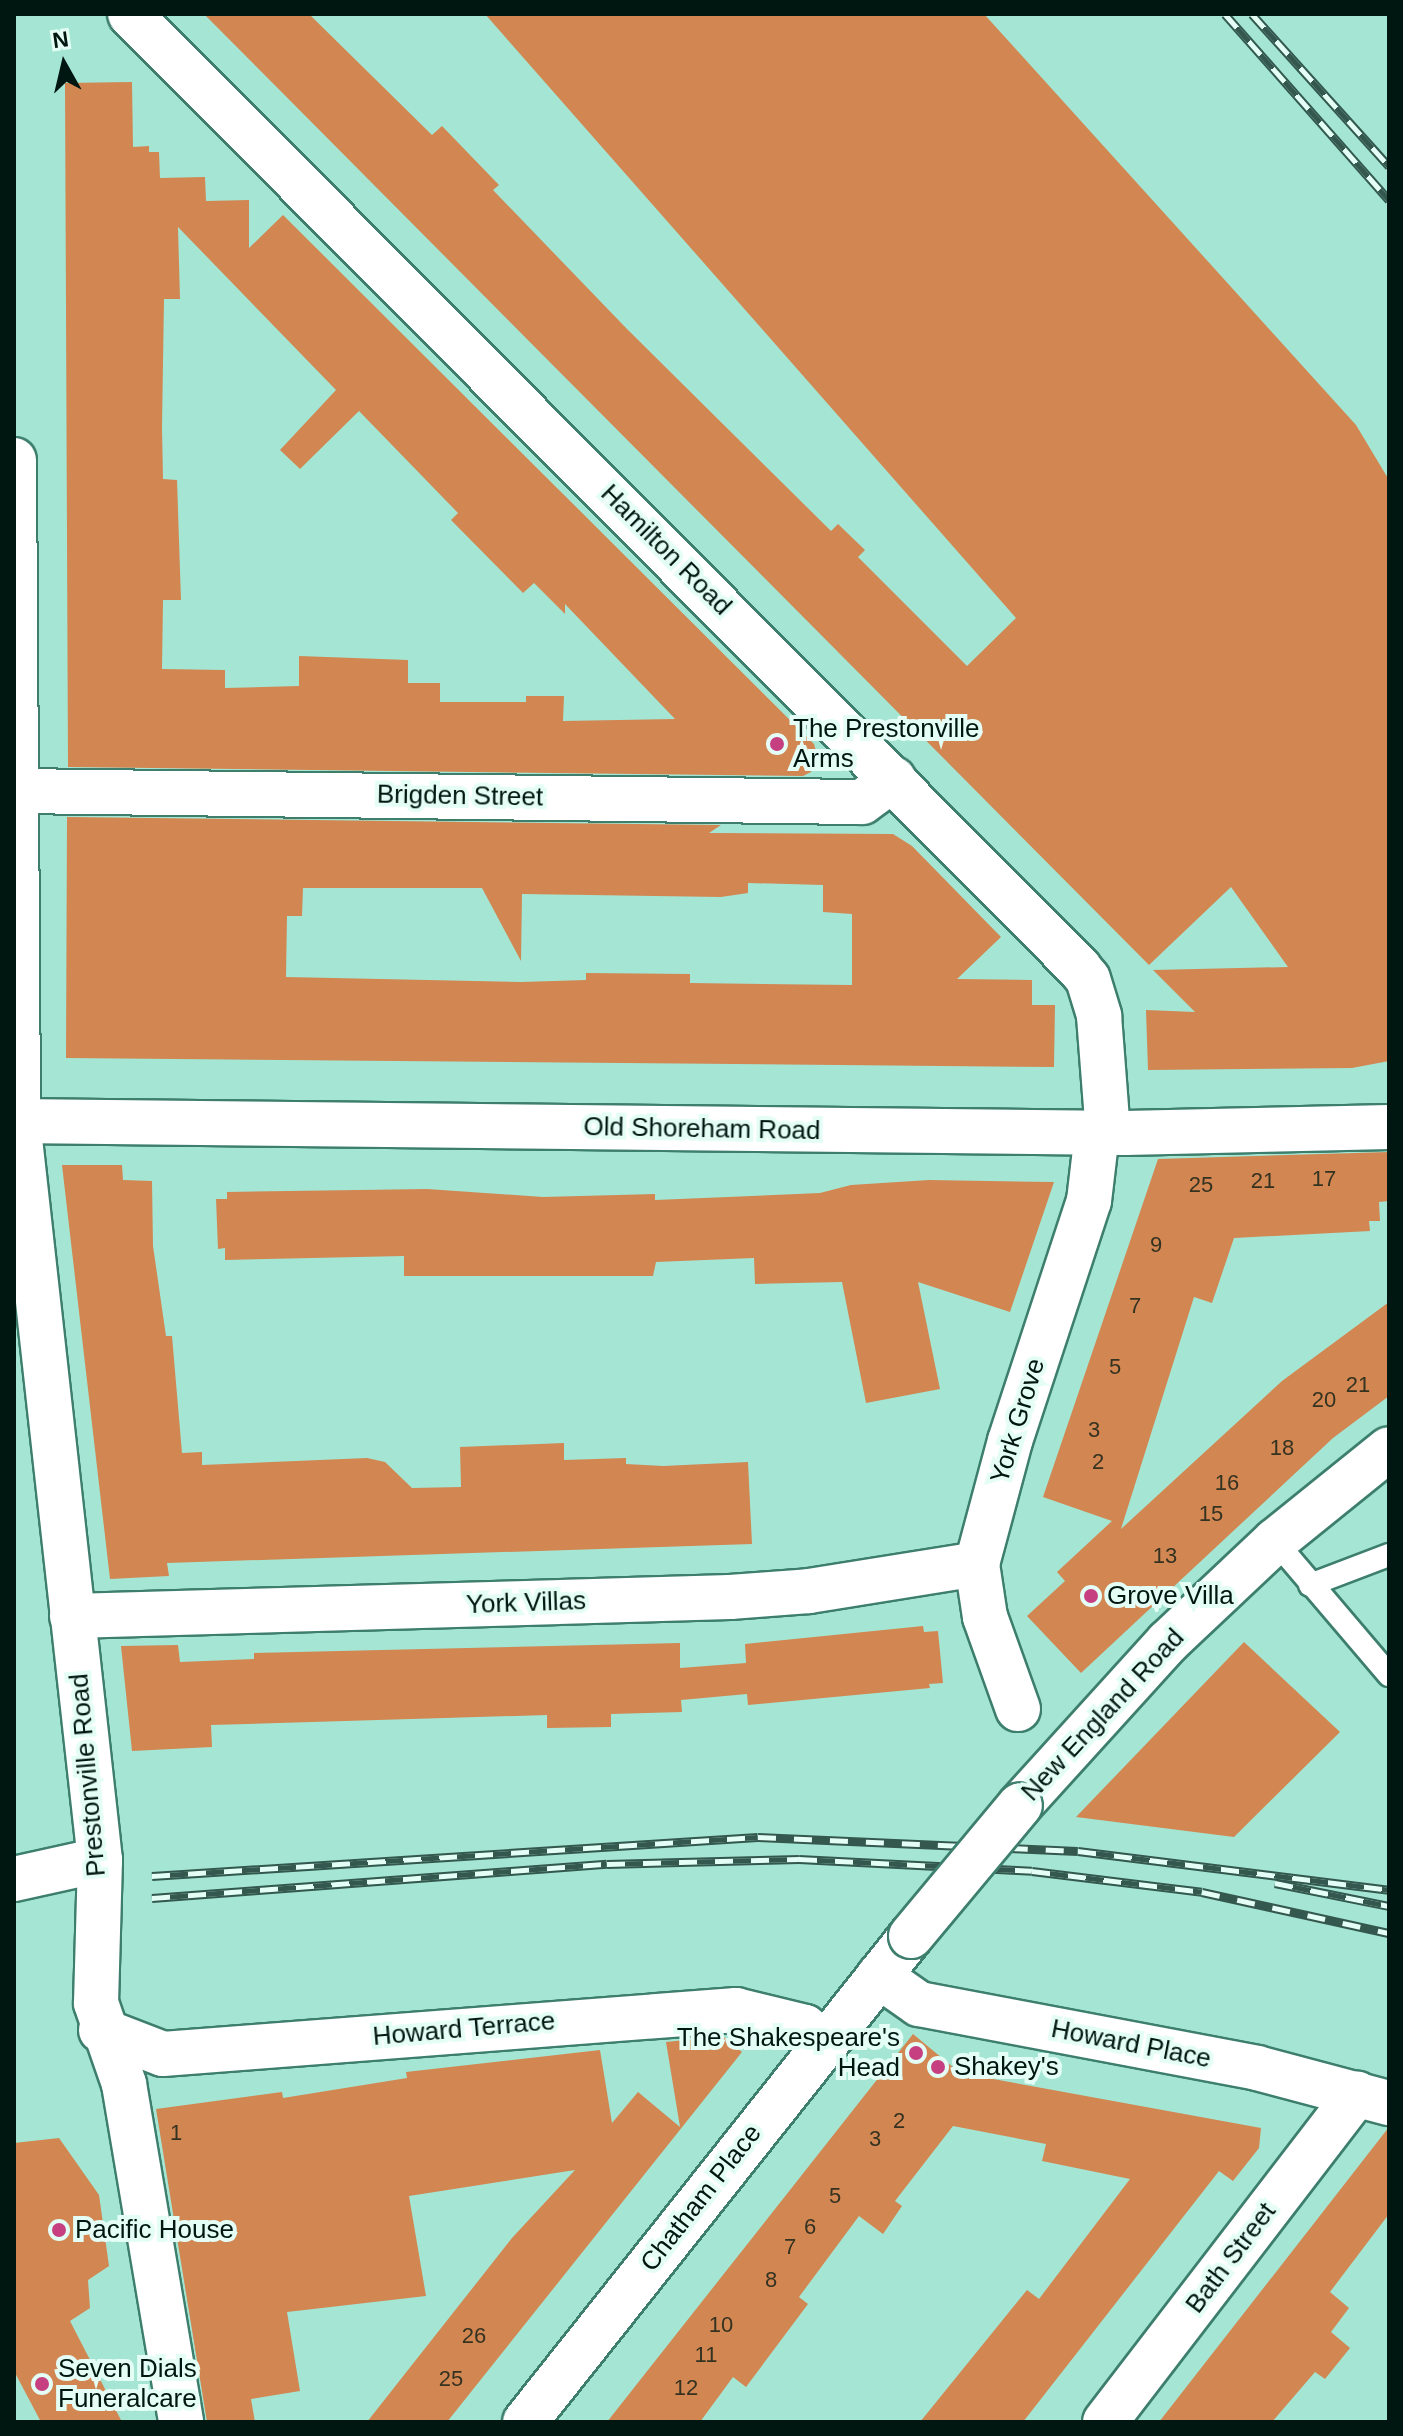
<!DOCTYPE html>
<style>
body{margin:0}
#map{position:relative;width:1403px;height:2436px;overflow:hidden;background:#a4e6d3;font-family:Arial,sans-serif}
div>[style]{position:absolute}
.building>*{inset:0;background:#d28652}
.roads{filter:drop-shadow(2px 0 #3d7e6d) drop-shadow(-2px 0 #3d7e6d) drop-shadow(0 2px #3d7e6d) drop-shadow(0 -2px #3d7e6d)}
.service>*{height:22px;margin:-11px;padding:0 11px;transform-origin:11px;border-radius:11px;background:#fff}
.minor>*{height:44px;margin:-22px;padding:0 22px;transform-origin:22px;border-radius:22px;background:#fff}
.secondary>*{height:44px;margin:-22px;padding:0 22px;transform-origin:22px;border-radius:22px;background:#fff}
.primary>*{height:44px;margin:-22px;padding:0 22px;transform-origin:22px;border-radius:22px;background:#fff}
.rail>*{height:9px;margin-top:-4.5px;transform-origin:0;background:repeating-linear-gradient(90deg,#e4fef6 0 18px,#34584e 0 36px);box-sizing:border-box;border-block:2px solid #34584e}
.bridges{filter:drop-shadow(2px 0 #3d7e6d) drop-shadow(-2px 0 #3d7e6d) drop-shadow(0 2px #3d7e6d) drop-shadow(0 -2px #3d7e6d)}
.secondary-bridge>*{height:44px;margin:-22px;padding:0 22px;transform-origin:22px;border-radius:22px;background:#fff}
.dots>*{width:22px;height:22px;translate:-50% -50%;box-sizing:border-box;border:4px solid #e4fef6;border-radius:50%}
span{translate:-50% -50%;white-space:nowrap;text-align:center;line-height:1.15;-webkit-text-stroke:8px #e4fef6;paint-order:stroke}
.number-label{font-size:22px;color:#343220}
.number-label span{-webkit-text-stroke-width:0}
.street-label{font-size:26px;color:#001610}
.poi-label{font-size:26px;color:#001610}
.left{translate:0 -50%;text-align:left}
.right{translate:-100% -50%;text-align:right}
.frame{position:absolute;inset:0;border:16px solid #001610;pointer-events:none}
.north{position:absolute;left:24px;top:24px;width:80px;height:80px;-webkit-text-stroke:6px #e4fef6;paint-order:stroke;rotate:352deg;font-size:22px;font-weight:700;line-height:32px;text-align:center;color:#001610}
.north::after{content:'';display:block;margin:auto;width:28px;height:36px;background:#001610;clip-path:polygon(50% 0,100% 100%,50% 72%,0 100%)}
</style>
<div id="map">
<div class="building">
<i style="clip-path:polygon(204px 14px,309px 14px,432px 135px,442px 126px,499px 185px,493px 190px,627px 329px,831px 531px,838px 524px,865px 550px,858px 557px,967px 666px,1016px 618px,485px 14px,984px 14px,1356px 425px,1389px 480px,1389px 1061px,1352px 1068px,1148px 1070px,1146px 1010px,1195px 1012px,1153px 970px,1288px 967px,1231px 887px,1149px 965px)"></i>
<i style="clip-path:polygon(evenodd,132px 82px,133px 147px,149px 146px,149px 152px,159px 152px,160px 178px,205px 177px,206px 201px,249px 200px,249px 248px,283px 215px,814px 744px,817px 755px,811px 772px,803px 776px,68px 767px,65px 83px,132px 82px,178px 227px,336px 390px,280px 450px,300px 469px,359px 411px,458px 513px,451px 520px,523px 593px,534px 583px,565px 614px,565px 604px,675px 719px,563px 721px,564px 696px,526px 696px,526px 702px,440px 702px,440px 683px,408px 683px,408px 660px,299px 656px,299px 686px,225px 688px,225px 670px,162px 669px,163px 600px,181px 600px,177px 480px,163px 479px,162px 427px,164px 299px,180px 299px,178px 227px)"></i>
<i style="clip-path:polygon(evenodd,67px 817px,721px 825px,709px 833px,893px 834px,912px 846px,1001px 937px,957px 979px,1032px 980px,1032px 1005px,1055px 1005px,1054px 1067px,66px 1058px,67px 817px,748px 883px,823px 885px,823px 912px,852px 914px,852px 985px,690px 983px,690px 974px,586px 973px,586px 980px,521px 982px,286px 977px,287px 916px,302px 916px,303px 888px,482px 888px,521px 961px,522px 894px,721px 897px,748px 893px,748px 883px)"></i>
<i style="clip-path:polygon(1389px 1152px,1389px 1201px,1379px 1202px,1380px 1221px,1369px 1221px,1370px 1231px,1234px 1238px,1212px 1303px,1194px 1297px,1121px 1529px,1282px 1381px,1389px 1302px,1389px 1396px,1333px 1438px,1081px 1673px,1027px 1616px,1065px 1581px,1057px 1572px,1112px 1521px,1043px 1497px,1158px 1159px)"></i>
<i style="clip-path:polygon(62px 1165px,122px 1165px,123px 1180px,152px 1181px,153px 1246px,166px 1336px,172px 1336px,182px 1453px,202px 1452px,202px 1465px,367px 1458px,385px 1462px,412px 1488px,461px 1487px,460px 1447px,564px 1443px,564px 1460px,626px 1458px,626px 1464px,663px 1466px,748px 1462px,752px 1544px,167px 1563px,169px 1576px,110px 1579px)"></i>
<i style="clip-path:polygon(929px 1180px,1054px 1182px,1010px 1312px,918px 1282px,940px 1389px,866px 1403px,842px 1282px,755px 1284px,754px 1258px,656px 1262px,653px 1276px,404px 1276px,404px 1256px,225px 1260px,225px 1248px,218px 1249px,216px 1199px,227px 1199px,227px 1192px,427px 1189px,543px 1197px,655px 1194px,655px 1200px,820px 1193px,851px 1185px)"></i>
<i style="clip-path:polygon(923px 1626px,924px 1632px,938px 1631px,943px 1683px,929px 1684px,930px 1688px,748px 1705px,747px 1694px,681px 1700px,682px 1712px,611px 1714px,611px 1727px,547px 1728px,547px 1715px,211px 1725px,212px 1747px,132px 1751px,121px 1646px,178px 1645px,180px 1662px,254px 1659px,254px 1653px,680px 1643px,680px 1668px,746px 1663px,745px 1644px)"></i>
<i style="clip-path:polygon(1244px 1642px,1340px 1732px,1234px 1837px,1076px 1817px)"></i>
<i style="clip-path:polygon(913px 2034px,960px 2073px,1261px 2128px,1259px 2148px,1233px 2181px,1219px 2171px,1023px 2422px,920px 2422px,1027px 2290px,1039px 2299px,1130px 2179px,1042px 2161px,1046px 2144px,953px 2126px,895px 2201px,902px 2206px,883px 2234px,859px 2216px,799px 2297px,808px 2304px,746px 2387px,733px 2377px,700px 2422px,607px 2422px)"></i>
<i style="clip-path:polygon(723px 2036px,742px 2052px,447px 2422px,367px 2422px,512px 2238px,575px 2170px,409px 2196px,426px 2296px,287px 2312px,300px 2391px,251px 2399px,255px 2422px,207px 2422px,156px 2109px,282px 2092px,283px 2098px,407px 2078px,406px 2072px,600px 2050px,612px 2123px,638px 2092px,680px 2127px,666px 2042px)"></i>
<i style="clip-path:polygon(1389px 2127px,1389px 2214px,1330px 2292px,1349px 2308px,1331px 2332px,1350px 2348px,1325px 2379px,1315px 2372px,1272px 2422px,1159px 2422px)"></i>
<i style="clip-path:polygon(59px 2138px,99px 2195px,109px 2266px,88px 2280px,90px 2308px,70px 2321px,122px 2422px,41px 2422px,14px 2371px,14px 2143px)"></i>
</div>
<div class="roads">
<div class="service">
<i style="left:1275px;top:1541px;width:176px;rotate:49.6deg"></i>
<i style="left:1310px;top:1585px;width:85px;rotate:-20.8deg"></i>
</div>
<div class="minor">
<i style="left:130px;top:14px;width:1346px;rotate:45.15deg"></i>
<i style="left:1079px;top:968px;width:14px;rotate:51deg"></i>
<i style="left:1088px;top:979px;width:39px;rotate:73deg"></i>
<i style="left:1099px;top:1016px;width:117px;rotate:85.6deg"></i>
<i style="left:14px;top:460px;width:661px;rotate:89.65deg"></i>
<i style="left:18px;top:1121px;width:744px;rotate:83.67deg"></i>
<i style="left:100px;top:1860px;width:143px;rotate:91.6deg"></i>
<i style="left:96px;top:2003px;width:86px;rotate:70.9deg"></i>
<i style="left:124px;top:2084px;width:343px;rotate:80.4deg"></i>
<i style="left:17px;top:791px;width:845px;rotate:0.75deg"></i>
<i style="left:862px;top:802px;width:39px;rotate:-36deg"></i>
<i style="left:72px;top:1616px;width:658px;rotate:-1.65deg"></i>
<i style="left:730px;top:1597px;width:79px;rotate:-4.3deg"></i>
<i style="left:809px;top:1591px;width:170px;rotate:-9.1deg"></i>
<i style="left:1018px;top:1709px;width:98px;rotate:-109.7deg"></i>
<i style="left:985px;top:1617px;width:54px;rotate:-98.6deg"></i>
<i style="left:977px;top:1564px;width:127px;rotate:-75deg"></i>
<i style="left:1010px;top:1441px;width:253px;rotate:-71.8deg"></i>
<i style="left:1089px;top:1201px;width:68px;rotate:-83.3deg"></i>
<i style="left:14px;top:1879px;width:88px;rotate:-12.5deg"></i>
<i style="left:879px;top:1976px;width:49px;rotate:35deg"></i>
<i style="left:919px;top:2004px;width:344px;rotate:10.7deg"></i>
<i style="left:1257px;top:2068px;width:137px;rotate:14.9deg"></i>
<i style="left:101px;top:2030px;width:66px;rotate:21.2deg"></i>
<i style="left:163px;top:2054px;width:575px;rotate:-4.39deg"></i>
<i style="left:736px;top:2010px;width:71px;rotate:13.8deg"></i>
<i style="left:805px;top:2027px;width:24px;rotate:42deg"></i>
<i style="left:1105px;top:2422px;width:414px;rotate:-52.5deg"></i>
</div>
<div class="secondary">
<i style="left:1020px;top:1805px;width:220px;rotate:-47.8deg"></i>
<i style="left:1168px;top:1642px;width:147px;rotate:-43.3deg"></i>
<i style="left:1275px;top:1541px;width:146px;rotate:-38.9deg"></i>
<i style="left:525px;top:2422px;width:621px;rotate:-51.54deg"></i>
</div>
<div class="primary">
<i style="left:14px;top:1121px;width:1111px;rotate:0.62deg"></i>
<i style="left:1125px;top:1133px;width:264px;rotate:-1.3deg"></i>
</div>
</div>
<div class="rail">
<i style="left:1225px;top:14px;width:248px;rotate:48.6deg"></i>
<i style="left:1252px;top:14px;width:205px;rotate:48deg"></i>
<i style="left:152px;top:1876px;width:607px;rotate:-3.68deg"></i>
<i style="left:758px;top:1837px;width:320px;rotate:2.5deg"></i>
<i style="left:1078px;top:1851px;width:313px;rotate:7.1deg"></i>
<i style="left:1275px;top:1883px;width:116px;rotate:11.4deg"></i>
<i style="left:152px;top:1898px;width:456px;rotate:-4.3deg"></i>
<i style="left:607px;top:1864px;width:192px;rotate:-1.5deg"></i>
<i style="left:799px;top:1859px;width:233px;rotate:2.9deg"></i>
<i style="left:1032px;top:1871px;width:171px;rotate:7deg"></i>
<i style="left:1202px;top:1892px;width:191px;rotate:12.4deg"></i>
</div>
<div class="bridges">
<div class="secondary-bridge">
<i style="left:911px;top:1936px;width:170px;rotate:-50.2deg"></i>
</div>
</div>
<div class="dots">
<i style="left:777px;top:744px;background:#c64081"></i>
<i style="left:1091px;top:1596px;background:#c64081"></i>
<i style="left:916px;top:2053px;background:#c64081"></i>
<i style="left:938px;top:2067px;background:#c64081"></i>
<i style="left:59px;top:2230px;background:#c64081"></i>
<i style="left:42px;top:2384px;background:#c64081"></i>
</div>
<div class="number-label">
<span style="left:1324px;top:1179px">17</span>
<span style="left:1263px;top:1181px">21</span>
<span style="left:1201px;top:1185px">25</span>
<span style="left:1156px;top:1245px">9</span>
<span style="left:1135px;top:1306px">7</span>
<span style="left:1115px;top:1367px">5</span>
<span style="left:1358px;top:1385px">21</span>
<span style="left:1324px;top:1400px">20</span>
<span style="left:1094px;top:1430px">3</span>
<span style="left:1282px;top:1448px">18</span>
<span style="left:1098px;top:1462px">2</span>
<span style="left:1227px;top:1483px">16</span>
<span style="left:1211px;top:1514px">15</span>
<span style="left:1165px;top:1556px">13</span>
<span style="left:899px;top:2121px">2</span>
<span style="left:176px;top:2133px">1</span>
<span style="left:875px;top:2139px">3</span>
<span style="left:835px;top:2196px">5</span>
<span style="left:810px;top:2227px">6</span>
<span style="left:790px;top:2247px">7</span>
<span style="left:771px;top:2280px">8</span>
<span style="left:721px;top:2325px">10</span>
<span style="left:474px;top:2336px">26</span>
<span style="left:706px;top:2355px">11</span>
<span style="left:451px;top:2379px">25</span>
<span style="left:686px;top:2388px">12</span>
</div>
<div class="street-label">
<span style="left:666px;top:550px;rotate:45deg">Hamilton Road</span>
<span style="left:460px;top:796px;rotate:1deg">Brigden Street</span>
<span style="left:702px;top:1129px;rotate:1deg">Old Shoreham Road</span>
<span style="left:1018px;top:1421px;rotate:-73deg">York Grove</span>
<span style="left:526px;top:1603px;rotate:-2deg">York Villas</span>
<span style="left:1103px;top:1715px;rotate:-47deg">New England Road</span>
<span style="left:88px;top:1775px;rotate:-95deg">Prestonville Road</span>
<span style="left:464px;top:2029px;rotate:-5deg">Howard Terrace</span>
<span style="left:1131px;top:2044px;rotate:11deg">Howard Place</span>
<span style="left:701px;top:2198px;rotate:-52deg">Chatham Place</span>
<span style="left:1231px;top:2258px;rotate:-53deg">Bath Street</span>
</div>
<div class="poi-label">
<span class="left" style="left:793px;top:744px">The Prestonville<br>Arms</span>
<span class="left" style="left:1107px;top:1596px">Grove Villa</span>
<span class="right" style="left:900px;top:2053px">The Shakespeare's<br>Head</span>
<span class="left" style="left:954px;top:2067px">Shakey's</span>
<span class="left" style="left:75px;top:2230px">Pacific House</span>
<span class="left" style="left:58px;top:2384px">Seven Dials<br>Funeralcare</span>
</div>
<div class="frame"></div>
<div class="north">N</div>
</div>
